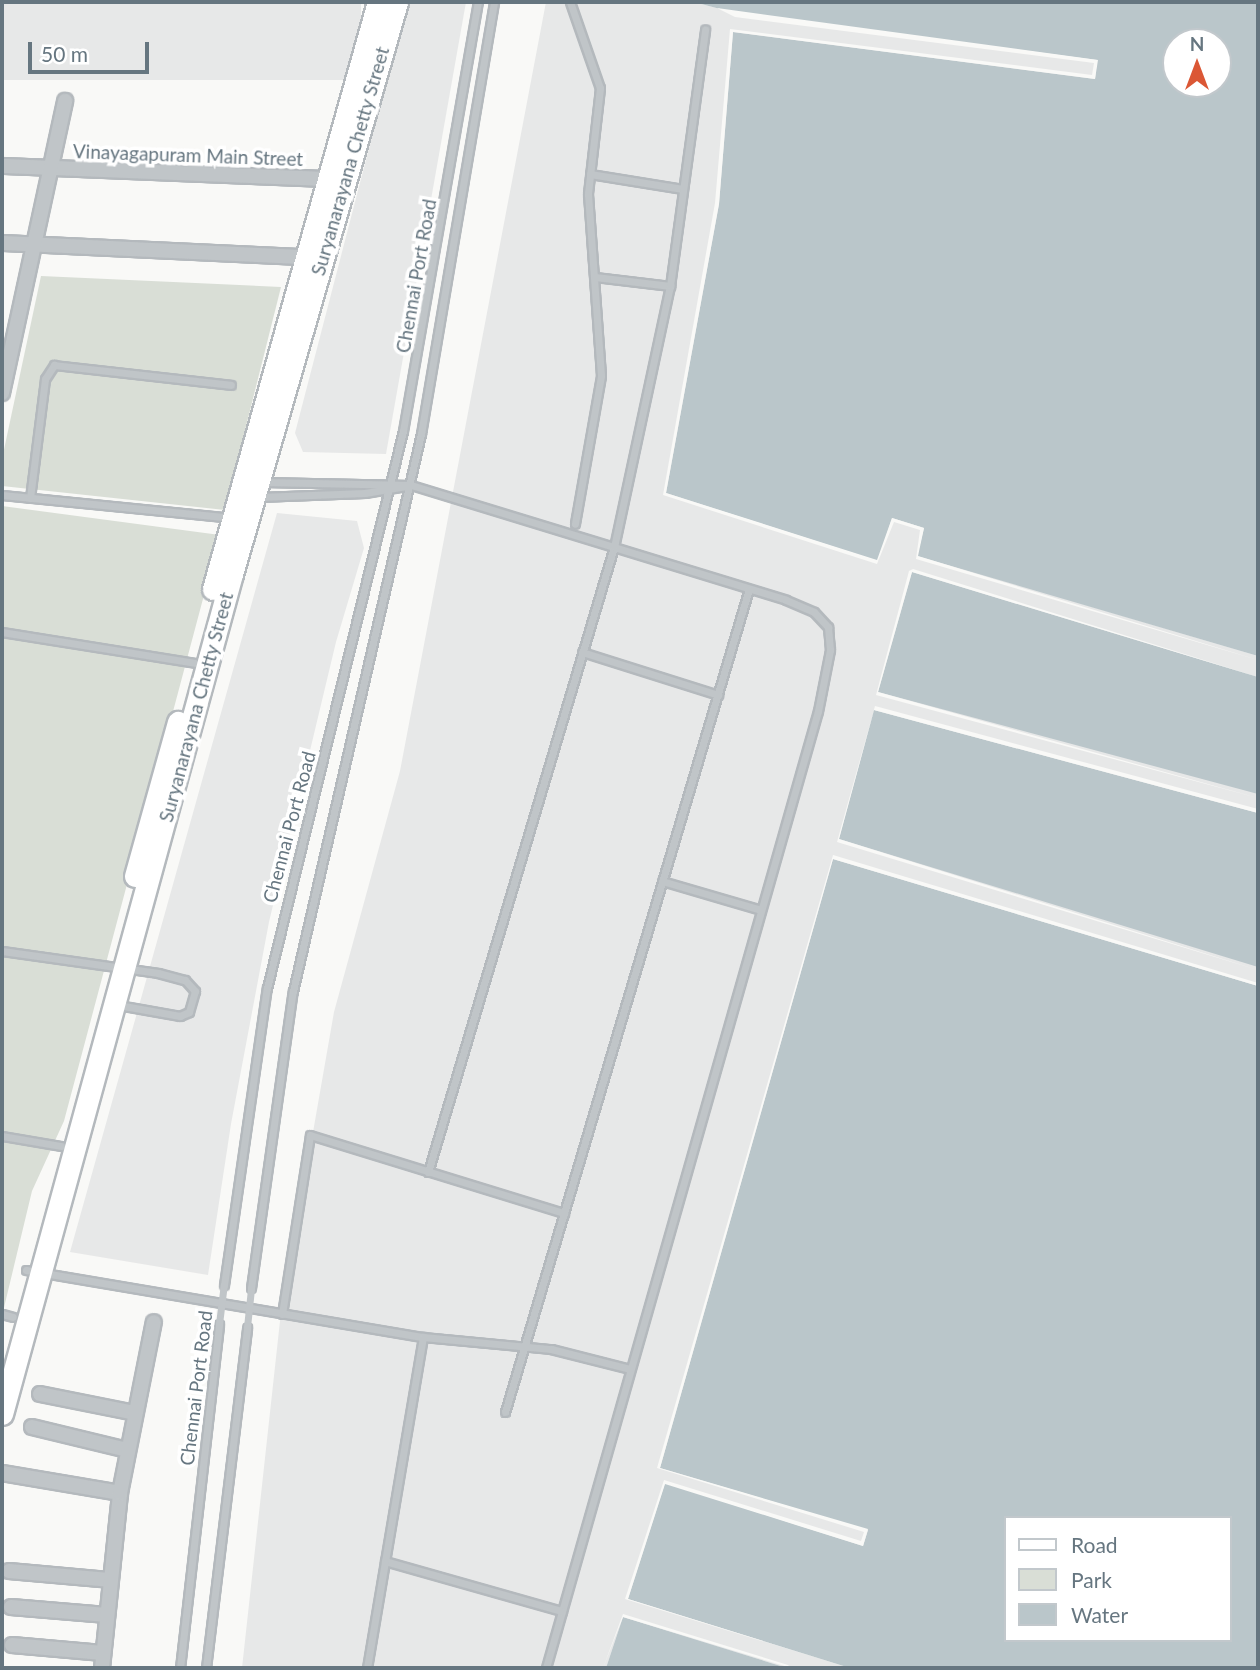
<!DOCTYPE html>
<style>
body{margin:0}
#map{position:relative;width:1260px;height:1670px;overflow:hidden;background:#f9f9f7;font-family:Lato,sans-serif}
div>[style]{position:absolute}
.built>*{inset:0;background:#e7e8e8;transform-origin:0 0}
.green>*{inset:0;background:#d9ded6}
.water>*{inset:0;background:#bac6ca}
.pier>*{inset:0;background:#f9f9f7}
.roads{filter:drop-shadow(2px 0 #b4b9bd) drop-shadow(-2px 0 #b4b9bd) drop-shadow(0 2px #b4b9bd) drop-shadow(0 -2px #b4b9bd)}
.lane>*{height:7px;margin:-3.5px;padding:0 3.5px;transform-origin:3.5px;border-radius:3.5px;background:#c0c5c8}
.street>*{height:14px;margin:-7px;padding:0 7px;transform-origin:7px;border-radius:7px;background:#c0c5c8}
.primary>*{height:21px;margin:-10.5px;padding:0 10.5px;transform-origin:10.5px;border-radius:10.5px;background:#fff}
.lane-bridge>*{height:7px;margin:-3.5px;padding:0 3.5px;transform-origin:3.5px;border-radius:3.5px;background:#c0c5c8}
span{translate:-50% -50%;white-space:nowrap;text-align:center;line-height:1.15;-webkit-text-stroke:7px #fff;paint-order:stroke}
.street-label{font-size:19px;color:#667680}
.frame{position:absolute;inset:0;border:4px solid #667680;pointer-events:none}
.legend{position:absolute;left:1004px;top:1516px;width:228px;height:126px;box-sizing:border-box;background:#fff;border:2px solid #c2c8cc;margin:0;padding:9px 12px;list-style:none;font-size:21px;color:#667680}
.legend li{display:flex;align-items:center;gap:14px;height:35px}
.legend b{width:35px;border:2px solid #c2c8cc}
.north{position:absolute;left:1162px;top:28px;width:70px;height:70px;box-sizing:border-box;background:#fff;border:2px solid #c2c8cc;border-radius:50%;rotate:0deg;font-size:19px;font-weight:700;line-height:28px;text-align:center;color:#667680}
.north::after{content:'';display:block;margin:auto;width:24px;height:32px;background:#db5735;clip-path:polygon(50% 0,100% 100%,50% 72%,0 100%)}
.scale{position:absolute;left:28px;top:42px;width:121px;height:32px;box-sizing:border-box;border:4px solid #667680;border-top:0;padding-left:9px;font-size:21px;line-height:24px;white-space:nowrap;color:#667680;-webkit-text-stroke:5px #fff;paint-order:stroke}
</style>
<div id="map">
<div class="built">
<i style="left:2px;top:2px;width:359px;height:78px"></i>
<i style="clip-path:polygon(407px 2px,466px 2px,386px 454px,303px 452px,295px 433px)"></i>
<i style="clip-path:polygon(546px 2px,694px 2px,735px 13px,1098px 60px,1095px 79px,892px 518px,924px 528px,917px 555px,1258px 656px,1258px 677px,912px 573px,1258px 794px,1258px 813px,874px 710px,1258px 967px,1258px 986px,833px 859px,868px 1529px,863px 1546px,628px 1599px,850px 1668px,787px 1668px,623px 1617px,606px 1668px,242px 1668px,280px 1321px,334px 1012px,400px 771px)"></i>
<i style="clip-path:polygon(277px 513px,357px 521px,364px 548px,336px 642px,269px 922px,231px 1124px,208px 1275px,70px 1252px)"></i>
</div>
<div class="green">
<i style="clip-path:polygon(41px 276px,281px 287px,225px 510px,2px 486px,2px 459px)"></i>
<i style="clip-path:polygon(2px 506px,220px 535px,64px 1121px,32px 1191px,2px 1316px)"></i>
</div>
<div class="water">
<i style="clip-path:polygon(evenodd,694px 2px,1258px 2px,1258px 656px,917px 556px,924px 528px,892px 518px,878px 561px,666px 493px,719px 204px,733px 32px,1095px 79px,1097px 60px,735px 13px,694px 2px,1176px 42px,1218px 42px,1218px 84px,1176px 84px,1176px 42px)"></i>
<i style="clip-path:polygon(912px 572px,1258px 677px,1258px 794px,878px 692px)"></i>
<i style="clip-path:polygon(874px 710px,1258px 813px,1258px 967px,839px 839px)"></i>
<i style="clip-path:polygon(evenodd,833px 859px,1258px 986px,1258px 1668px,850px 1668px,628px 1599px,665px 1483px,863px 1546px,868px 1530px,660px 1468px,833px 859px,1006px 1518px,1230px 1518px,1230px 1640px,1006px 1640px,1006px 1518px)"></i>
<i style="clip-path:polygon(623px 1617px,787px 1668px,606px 1668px)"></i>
</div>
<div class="pier">
<i style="clip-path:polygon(717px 8px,1098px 60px,1095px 79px,733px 32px,719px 204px,666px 493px,877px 560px,892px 518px,924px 528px,918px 556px,1258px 660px,916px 559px,920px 530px,894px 522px,877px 564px,663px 495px,715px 203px,730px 29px,1092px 75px,1094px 63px,735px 17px)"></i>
<i style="clip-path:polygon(913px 569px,1258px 677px,912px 572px,878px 692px,1258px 798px,876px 695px,909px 571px)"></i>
<i style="clip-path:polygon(875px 706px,1258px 809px,1258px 813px,874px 710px,839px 839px,1258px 970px,837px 842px)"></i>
<i style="clip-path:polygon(833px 855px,1258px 983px,1258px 986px,833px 859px,660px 1468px,868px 1529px,863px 1546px,665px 1484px,628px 1599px,850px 1668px,625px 1599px,664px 1480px,861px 1541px,864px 1532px,657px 1468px)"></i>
<i style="clip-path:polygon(623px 1614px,788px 1665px,791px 1668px,623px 1617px,603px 1668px)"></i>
</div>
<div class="roads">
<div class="lane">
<i style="left:570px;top:2px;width:91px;rotate:70.8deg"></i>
<i style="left:600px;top:88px;width:107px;rotate:96.5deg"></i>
<i style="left:588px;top:194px;width:182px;rotate:85.9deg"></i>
<i style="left:601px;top:376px;width:150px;rotate:100deg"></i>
<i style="left:590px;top:174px;width:94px;rotate:9.2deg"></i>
<i style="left:595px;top:277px;width:76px;rotate:6.8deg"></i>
<i style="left:263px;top:482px;width:148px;rotate:1.2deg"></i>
<i style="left:411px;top:485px;width:392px;rotate:17deg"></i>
<i style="left:786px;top:600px;width:30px;rotate:23deg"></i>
<i style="left:814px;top:612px;width:21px;rotate:47deg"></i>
<i style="left:828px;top:627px;width:23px;rotate:85deg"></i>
<i style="left:830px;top:650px;width:62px;rotate:101.1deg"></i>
<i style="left:818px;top:711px;width:995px;rotate:105.87deg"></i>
<i style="left:2px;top:495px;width:230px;rotate:5.7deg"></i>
<i style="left:259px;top:497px;width:106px;rotate:-2.2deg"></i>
<i style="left:365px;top:493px;width:43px;rotate:-9.5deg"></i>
<i style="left:30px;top:498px;width:120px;rotate:-82.8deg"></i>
<i style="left:45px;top:379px;width:17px;rotate:-57deg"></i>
<i style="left:54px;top:365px;width:178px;rotate:6.4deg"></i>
<i style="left:2px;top:632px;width:195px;rotate:9.1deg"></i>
<i style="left:582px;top:652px;width:143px;rotate:17.5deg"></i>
<i style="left:662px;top:881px;width:103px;rotate:16.3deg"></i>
<i style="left:2px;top:951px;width:158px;rotate:8deg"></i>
<i style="left:158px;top:973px;width:28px;rotate:15deg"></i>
<i style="left:185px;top:980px;width:15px;rotate:48deg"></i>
<i style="left:195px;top:991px;width:22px;rotate:106deg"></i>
<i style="left:189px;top:1012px;width:10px;rotate:156deg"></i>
<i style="left:180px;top:1016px;width:63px;rotate:-169.9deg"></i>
<i style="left:2px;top:1136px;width:60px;rotate:9.6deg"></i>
<i style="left:428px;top:1172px;width:652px;rotate:-73.43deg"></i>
<i style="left:614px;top:547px;width:267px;rotate:-77.9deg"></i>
<i style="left:670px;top:286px;width:259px;rotate:-82.2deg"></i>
<i style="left:26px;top:1270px;width:403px;rotate:9.6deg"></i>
<i style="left:423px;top:1337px;width:129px;rotate:5.4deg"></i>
<i style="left:551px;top:1349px;width:81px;rotate:14.2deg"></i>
<i style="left:224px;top:1285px;width:300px;rotate:-81.8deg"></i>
<i style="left:267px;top:988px;width:573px;rotate:-76.28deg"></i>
<i style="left:403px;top:431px;width:436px;rotate:-80.1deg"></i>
<i style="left:251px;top:1288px;width:300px;rotate:-82deg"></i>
<i style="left:293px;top:991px;width:572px;rotate:-77.06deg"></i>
<i style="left:421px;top:434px;width:438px;rotate:-80.4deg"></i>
<i style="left:2px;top:1314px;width:11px;rotate:15deg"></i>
<i style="left:282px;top:1314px;width:181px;rotate:-81.1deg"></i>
<i style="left:310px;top:1135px;width:266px;rotate:17.1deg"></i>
<i style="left:505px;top:1412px;width:858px;rotate:-73.49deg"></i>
<i style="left:385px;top:1561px;width:184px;rotate:15.8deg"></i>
<i style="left:180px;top:1668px;width:346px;rotate:-83.5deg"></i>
<i style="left:206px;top:1668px;width:343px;rotate:-83.1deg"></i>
<i style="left:367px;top:1668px;width:336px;rotate:-80.4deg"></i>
</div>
<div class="street">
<i style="left:2px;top:166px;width:323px;rotate:2.3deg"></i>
<i style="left:2px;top:243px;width:302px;rotate:2.7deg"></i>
<i style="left:2px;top:393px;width:299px;rotate:-77.8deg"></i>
<i style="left:40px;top:1394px;width:97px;rotate:11.3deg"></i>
<i style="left:32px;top:1427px;width:98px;rotate:13.6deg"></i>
<i style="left:2px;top:1473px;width:120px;rotate:9.6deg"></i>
<i style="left:9px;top:1571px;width:100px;rotate:5.1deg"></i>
<i style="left:11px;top:1607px;width:96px;rotate:4.8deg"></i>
<i style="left:12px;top:1645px;width:91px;rotate:5deg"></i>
<i style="left:102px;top:1668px;width:176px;rotate:-84.1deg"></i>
<i style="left:120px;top:1493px;width:174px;rotate:-78.8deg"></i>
</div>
<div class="primary">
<i style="left:213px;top:589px;width:610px;rotate:-74.3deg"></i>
<i style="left:135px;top:876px;width:160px;rotate:-74.4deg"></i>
<i style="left:2px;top:1414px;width:871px;rotate:-74.69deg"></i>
<i style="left:232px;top:574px;width:595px;rotate:-73.91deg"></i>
</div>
</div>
<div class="lane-bridge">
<i style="left:219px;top:1324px;width:39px;rotate:-83deg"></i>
<i style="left:247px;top:1327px;width:39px;rotate:-84deg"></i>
</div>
<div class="street-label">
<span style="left:188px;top:155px;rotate:2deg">Vinayagapuram Main Street</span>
<span style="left:350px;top:161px;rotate:-74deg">Suryanarayana Chetty Street</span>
<span style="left:416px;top:276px;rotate:-80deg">Chennai Port Road</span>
<span style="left:196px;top:707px;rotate:-75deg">Suryanarayana Chetty Street</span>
<span style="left:289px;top:827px;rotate:-75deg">Chennai Port Road</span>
<span style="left:196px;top:1388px;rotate:-83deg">Chennai Port Road</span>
</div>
<div class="frame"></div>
<ul class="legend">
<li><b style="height:9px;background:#fff"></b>Road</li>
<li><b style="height:19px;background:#d9ded6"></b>Park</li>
<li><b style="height:19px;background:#bac6ca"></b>Water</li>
</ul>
<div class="north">N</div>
<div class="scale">50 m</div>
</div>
